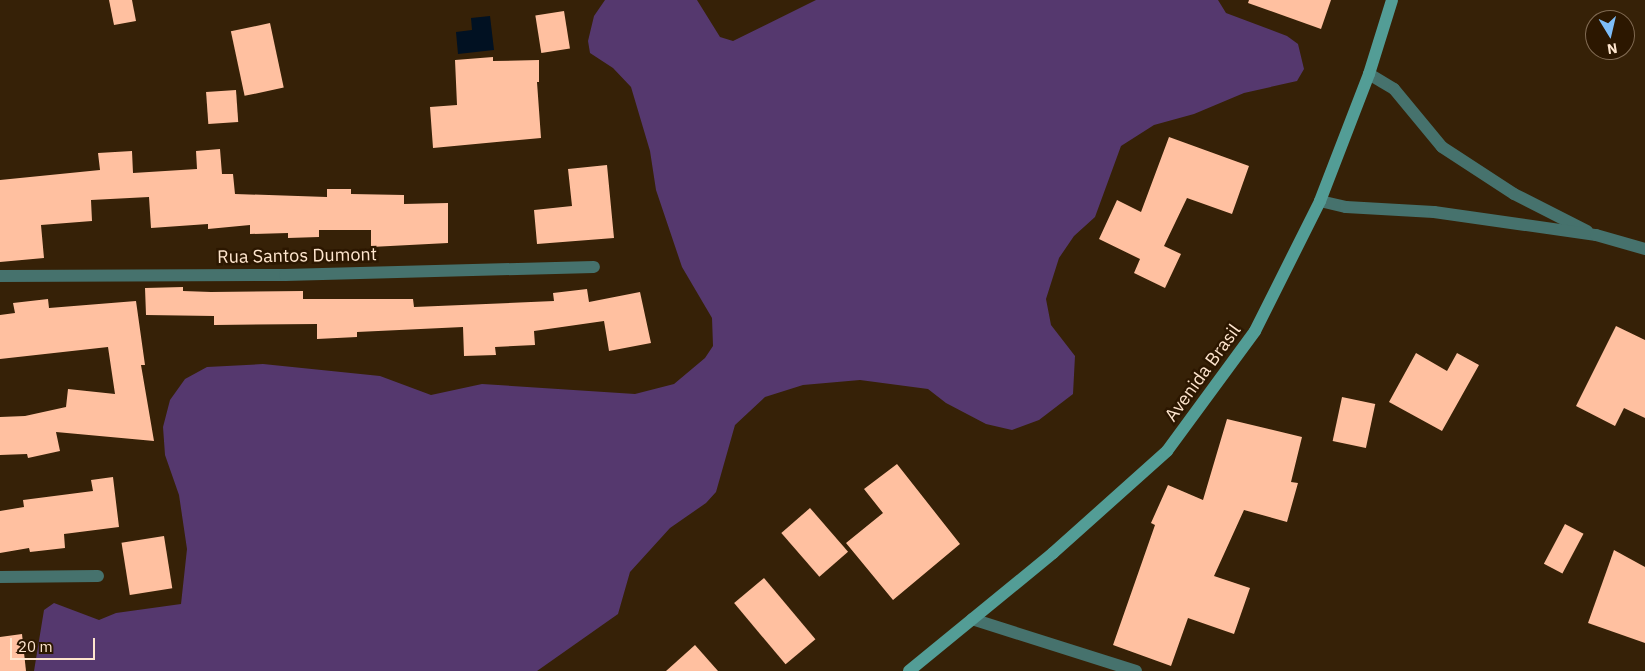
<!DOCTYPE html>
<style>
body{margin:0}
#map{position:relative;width:1645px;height:671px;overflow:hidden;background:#362107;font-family:"IBM Plex Sans",sans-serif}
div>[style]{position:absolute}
.green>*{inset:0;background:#55386e}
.water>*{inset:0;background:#011122}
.building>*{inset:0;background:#ffc0a0;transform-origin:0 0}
.street>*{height:12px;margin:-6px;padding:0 6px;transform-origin:6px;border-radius:6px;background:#46726d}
.secondary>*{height:12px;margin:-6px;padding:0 6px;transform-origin:6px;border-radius:6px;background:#539d96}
span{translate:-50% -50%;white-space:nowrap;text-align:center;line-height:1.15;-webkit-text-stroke:5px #2c1700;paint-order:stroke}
.street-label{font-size:18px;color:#ffe6ce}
.north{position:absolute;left:1585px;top:10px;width:50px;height:50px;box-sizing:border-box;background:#2c1700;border:1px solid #806a52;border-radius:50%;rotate:171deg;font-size:14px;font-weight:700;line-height:20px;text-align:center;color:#ffe6ce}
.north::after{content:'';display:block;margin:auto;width:18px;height:22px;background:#7ebef9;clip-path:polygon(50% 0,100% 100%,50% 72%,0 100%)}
.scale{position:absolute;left:10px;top:638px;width:85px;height:22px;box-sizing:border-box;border:2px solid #ffe6ce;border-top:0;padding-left:6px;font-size:15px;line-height:18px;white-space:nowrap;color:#ffe6ce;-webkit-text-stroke:4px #2c1700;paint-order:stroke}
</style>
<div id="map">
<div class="green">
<i style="clip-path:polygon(605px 0,697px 0,720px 37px,733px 41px,816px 0,1218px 0,1226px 13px,1287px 36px,1298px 44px,1304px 69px,1297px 81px,1244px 93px,1194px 114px,1154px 125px,1121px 146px,1095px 217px,1074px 236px,1059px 258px,1046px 299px,1051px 325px,1075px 356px,1073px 394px,1039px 420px,1012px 430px,986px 424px,946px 403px,928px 389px,860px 380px,803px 385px,765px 397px,735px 425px,716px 492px,706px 503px,670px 528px,630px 572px,618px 614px,537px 671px,34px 671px,44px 610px,54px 603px,99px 620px,116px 613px,181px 604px,187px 549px,179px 495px,165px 455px,163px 427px,170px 400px,185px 379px,207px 367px,263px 364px,380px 376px,431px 395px,482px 384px,635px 394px,674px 384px,705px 358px,713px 346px,712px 318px,682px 267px,656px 190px,650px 151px,631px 87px,613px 68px,590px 53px,588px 41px,594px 16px)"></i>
</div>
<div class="water">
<i style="clip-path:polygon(490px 16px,494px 50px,458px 54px,456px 32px,472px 30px,471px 18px)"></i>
</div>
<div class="building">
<i style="clip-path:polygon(109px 0,132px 0,136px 21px,114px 25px)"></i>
<i style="clip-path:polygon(1249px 0,1331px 0,1321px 29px,1248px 3px)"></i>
<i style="left:564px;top:11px;width:38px;height:29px;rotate:81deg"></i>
<i style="left:270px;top:23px;width:66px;height:40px;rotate:78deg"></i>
<i style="clip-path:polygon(493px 57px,493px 61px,539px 60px,539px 82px,537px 82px,541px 138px,433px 148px,430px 107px,457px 105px,455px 60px)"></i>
<i style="left:236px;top:90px;width:32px;height:30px;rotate:86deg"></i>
<i style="clip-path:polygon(1169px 137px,1249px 166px,1232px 214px,1187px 198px,1164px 246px,1181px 254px,1165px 288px,1134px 273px,1140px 259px,1099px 239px,1117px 200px,1141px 212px)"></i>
<i style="clip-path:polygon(220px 149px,222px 174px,233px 174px,235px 194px,327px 197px,327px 189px,351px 189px,351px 194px,404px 195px,404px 204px,448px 203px,448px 243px,371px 247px,371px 230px,319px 230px,319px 237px,288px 238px,288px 233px,250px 234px,250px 225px,208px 229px,208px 224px,151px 228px,149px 197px,91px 200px,92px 221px,41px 225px,44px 258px,0 262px,0 180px,100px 170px,98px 153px,132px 151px,133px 173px,197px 169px,196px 151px)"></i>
<i style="clip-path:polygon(607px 165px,614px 238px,537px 244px,534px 210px,572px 206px,568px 169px)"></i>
<i style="clip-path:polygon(183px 287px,183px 291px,211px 292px,303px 291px,303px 299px,413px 299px,414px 307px,554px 301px,553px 293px,587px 289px,589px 302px,640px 292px,651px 343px,609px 351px,604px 321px,534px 331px,535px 345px,495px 347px,496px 355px,464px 356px,463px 327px,357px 332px,357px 337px,317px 339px,317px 324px,214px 325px,214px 316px,146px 315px,145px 288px)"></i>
<i style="clip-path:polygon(48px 299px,49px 308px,136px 301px,145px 365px,141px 365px,154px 441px,56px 432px,60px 451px,28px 458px,27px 454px,0 455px,0 417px,25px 416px,66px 407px,68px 389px,115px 394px,108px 347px,0 359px,0 315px,15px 313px,13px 303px)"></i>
<i style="clip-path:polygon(1616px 326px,1645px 340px,1645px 418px,1624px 408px,1615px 426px,1576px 406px)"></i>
<i style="clip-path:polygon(1416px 353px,1447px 371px,1457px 353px,1479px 365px,1442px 431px,1389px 402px)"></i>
<i style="left:1342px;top:397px;width:34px;height:45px;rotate:12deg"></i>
<i style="clip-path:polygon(1227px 419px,1302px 437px,1291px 482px,1298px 483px,1287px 522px,1244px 510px,1214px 576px,1250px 588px,1234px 634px,1188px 618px,1171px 666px,1113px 645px,1155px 525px,1151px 523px,1168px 485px,1203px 500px)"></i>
<i style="clip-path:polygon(897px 464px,960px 544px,893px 600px,846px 543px,883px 513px,864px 489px)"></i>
<i style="clip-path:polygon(113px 477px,119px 527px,64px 534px,65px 548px,30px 552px,29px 548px,0 553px,0 511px,24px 507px,23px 500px,93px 491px,91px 480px)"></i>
<i style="left:810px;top:508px;width:58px;height:38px;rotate:49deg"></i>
<i style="left:1565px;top:524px;width:21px;height:45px;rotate:28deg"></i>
<i style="left:164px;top:536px;width:53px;height:43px;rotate:81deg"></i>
<i style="clip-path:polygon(1614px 550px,1645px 567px,1645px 643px,1588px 623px)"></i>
<i style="left:764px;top:578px;width:80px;height:39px;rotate:50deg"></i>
<i style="clip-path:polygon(22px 634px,26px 671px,0 671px,0 637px)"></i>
<i style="clip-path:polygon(695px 645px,718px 671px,666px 671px)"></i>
</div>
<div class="street">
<i style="left:1369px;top:74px;width:29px;rotate:31deg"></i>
<i style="left:1394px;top:89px;width:75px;rotate:50.4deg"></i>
<i style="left:1442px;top:147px;width:86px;rotate:33.1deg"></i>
<i style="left:1514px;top:194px;width:82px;rotate:26.9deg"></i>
<i style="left:1320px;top:201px;width:27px;rotate:13deg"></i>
<i style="left:1346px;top:207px;width:88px;rotate:3.3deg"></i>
<i style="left:1434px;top:212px;width:164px;rotate:8.1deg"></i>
<i style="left:1596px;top:235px;width:51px;rotate:15.9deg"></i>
<i style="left:0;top:276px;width:285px;rotate:-0.2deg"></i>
<i style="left:285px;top:275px;width:309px;rotate:-1.5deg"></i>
<i style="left:0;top:577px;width:98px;rotate:-0.6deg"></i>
<i style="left:972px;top:619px;width:172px;rotate:17.6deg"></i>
</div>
<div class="secondary">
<i style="left:909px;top:671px;width:186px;rotate:-39.3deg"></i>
<i style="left:1053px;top:553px;width:153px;rotate:-41.8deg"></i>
<i style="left:1167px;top:451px;width:149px;rotate:-53.7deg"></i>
<i style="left:1255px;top:331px;width:145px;rotate:-63.4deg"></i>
<i style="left:1320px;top:201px;width:136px;rotate:-68.9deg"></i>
<i style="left:1369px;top:74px;width:77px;rotate:-72.7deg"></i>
</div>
<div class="street-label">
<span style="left:297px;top:256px;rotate:-1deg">Rua Santos Dumont</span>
<span style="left:1203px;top:373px;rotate:-54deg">Avenida Brasil</span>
</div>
<div class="north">N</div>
<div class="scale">20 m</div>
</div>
